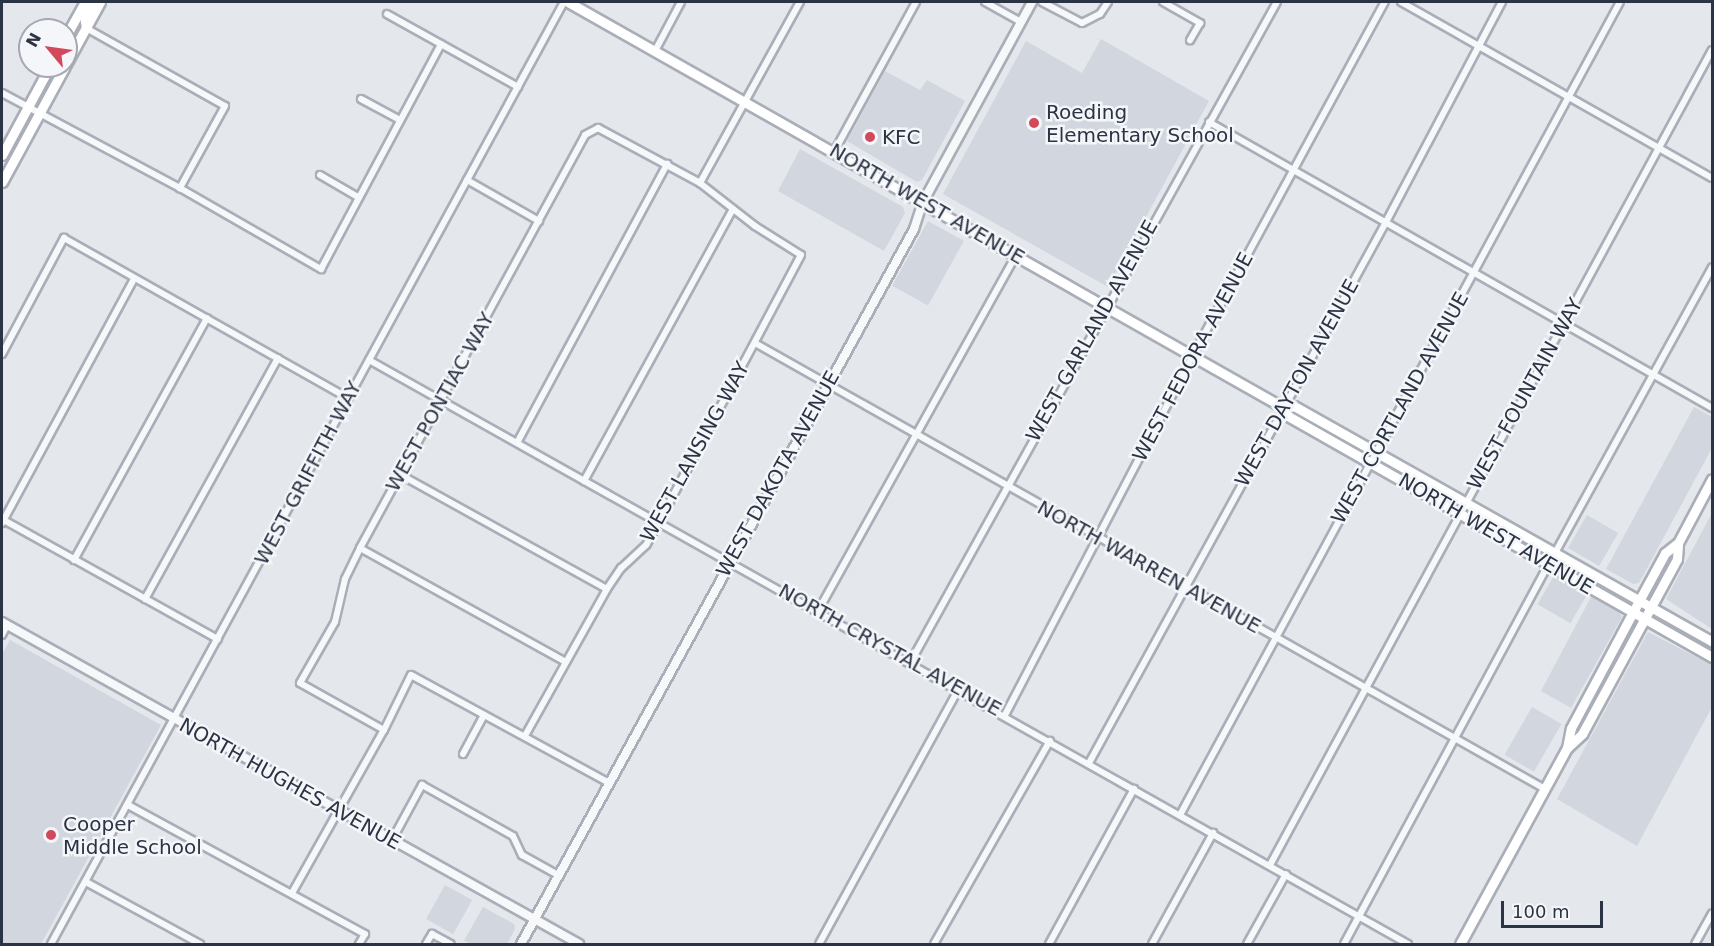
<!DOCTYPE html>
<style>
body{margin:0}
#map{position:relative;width:1714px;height:946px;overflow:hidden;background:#e4e7ec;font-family:"DejaVu Sans",sans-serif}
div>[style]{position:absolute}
.built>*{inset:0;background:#d2d6de;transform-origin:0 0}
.roads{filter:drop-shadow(2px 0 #a9aeb7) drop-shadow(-2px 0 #a9aeb7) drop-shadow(0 2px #a9aeb7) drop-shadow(0 -2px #a9aeb7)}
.minor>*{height:6px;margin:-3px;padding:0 3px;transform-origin:3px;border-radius:3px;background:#f7f8fa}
.tertiary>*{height:8px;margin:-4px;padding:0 4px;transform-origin:4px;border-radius:4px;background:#f7f8fa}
.secondary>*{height:9px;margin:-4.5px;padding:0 4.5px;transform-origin:4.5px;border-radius:4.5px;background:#fff}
.primary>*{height:9px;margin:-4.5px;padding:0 4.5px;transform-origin:4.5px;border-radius:4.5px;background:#fff}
.dots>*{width:16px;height:16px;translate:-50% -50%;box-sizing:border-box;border:3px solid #f4f6f9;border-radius:50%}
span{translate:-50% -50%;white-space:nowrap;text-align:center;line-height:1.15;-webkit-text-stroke:5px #f4f6f9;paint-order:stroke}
.poi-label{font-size:20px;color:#2b3445}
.left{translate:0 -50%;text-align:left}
.street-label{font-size:20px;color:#2b3445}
.frame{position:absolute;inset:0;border:3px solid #2b3445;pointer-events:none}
.north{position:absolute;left:18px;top:18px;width:60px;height:60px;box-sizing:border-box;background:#f4f6f9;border:2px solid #a4a8b1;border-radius:50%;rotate:299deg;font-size:16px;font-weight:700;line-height:24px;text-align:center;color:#2b3445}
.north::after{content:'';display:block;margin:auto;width:21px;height:27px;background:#d1495b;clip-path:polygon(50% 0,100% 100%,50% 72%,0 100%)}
.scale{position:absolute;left:1501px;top:901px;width:102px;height:27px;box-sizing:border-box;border:3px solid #2b3445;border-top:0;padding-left:8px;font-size:18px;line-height:21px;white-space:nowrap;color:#2b3445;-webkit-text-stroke:4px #f4f6f9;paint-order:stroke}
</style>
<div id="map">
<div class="built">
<i style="clip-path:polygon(1101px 39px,1209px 101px,1108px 287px,943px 194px,1026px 41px,1082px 73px)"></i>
<i style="clip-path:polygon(885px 71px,920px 90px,927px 80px,965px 101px,922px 180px,917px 182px,847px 141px)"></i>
<i style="clip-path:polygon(800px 149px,903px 207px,905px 213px,884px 251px,778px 191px)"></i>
<i style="left:928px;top:221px;width:41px;height:74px;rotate:29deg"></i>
<i style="clip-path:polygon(1694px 407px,1712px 417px,1712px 448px,1639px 583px,1633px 584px,1606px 569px)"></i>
<i style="clip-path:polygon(1712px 513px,1712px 629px,1666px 599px)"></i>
<i style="left:1587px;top:515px;width:36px;height:38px;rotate:30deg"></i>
<i style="left:1555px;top:574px;width:38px;height:35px;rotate:30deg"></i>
<i style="clip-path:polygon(1592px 595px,1619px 611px,1622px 617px,1571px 708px,1541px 691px)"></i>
<i style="clip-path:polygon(1648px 632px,1712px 665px,1712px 707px,1637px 846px,1557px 799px)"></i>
<i style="clip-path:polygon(10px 640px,161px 725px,41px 944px,2px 944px,2px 654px)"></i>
<i style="left:1532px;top:707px;width:34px;height:55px;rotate:30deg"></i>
<i style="left:445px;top:885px;width:31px;height:39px;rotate:29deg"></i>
<i style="clip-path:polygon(483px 907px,514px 924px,515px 929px,507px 944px,471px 944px,464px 941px)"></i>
</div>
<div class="roads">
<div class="minor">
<i style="left:985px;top:2px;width:41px;rotate:29.1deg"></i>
<i style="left:1042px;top:2px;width:45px;rotate:27.7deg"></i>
<i style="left:1082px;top:23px;width:20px;rotate:-27deg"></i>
<i style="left:1100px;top:14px;width:14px;rotate:-56deg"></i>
<i style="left:1163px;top:2px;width:43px;rotate:29.6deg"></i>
<i style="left:1200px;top:23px;width:20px;rotate:120deg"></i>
<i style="left:1401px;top:2px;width:357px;rotate:29.5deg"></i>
<i style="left:387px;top:14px;width:150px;rotate:29.1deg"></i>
<i style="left:86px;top:28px;width:159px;rotate:29.3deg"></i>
<i style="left:225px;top:106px;width:94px;rotate:118.8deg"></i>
<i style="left:655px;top:51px;width:55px;rotate:-62deg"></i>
<i style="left:2px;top:93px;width:202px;rotate:28.1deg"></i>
<i style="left:180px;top:188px;width:163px;rotate:29.9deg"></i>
<i style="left:321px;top:269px;width:255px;rotate:-61.9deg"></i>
<i style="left:361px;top:99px;width:44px;rotate:28.3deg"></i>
<i style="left:1209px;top:122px;width:579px;rotate:29.62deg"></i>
<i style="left:835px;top:150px;width:169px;rotate:-61.3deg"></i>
<i style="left:320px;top:175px;width:44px;rotate:30.1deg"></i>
<i style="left:467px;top:180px;width:83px;rotate:29.7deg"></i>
<i style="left:700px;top:183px;width:207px;rotate:-61.1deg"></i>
<i style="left:755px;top:343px;width:907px;rotate:29.45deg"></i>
<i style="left:2px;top:354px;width:132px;rotate:-61.9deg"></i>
<i style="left:64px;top:238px;width:326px;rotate:29.4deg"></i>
<i style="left:369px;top:360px;width:1192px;rotate:29.34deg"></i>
<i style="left:518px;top:441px;width:315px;rotate:-61.7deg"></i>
<i style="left:401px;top:475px;width:235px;rotate:29deg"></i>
<i style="left:584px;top:481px;width:310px;rotate:-61.3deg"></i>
<i style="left:2px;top:519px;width:247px;rotate:29.1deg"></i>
<i style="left:2px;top:523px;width:277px;rotate:-61.6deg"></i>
<i style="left:360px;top:548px;width:235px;rotate:29deg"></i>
<i style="left:1555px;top:553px;width:326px;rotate:-61.2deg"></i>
<i style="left:74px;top:560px;width:276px;rotate:-61.2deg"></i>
<i style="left:145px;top:599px;width:275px;rotate:-61.1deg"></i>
<i style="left:818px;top:611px;width:407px;rotate:-60.9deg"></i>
<i style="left:2px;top:635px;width:11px;rotate:-63deg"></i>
<i style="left:910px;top:663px;width:756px;rotate:-60.96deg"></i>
<i style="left:1005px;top:715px;width:406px;rotate:-62.4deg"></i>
<i style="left:1193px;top:355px;width:402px;rotate:-61.5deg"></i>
<i style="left:384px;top:730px;width:96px;rotate:-150.8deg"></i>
<i style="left:300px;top:683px;width:70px;rotate:-60.2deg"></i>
<i style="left:335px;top:622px;width:44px;rotate:-76.9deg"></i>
<i style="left:345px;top:579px;width:34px;rotate:-64deg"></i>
<i style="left:360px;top:548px;width:470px;rotate:-61.4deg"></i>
<i style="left:585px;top:135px;width:15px;rotate:-28deg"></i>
<i style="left:598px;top:128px;width:116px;rotate:28.3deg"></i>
<i style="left:700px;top:183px;width:70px;rotate:38deg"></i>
<i style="left:755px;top:226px;width:54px;rotate:32.2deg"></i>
<i style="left:801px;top:255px;width:302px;rotate:118deg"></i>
<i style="left:659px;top:522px;width:26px;rotate:119deg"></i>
<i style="left:646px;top:545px;width:34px;rotate:137deg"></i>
<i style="left:621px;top:568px;width:25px;rotate:124deg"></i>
<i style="left:607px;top:589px;width:168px;rotate:119.2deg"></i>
<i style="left:463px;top:754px;width:44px;rotate:-61.7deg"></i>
<i style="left:1089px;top:763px;width:617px;rotate:-61.23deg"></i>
<i style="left:1386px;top:222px;width:249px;rotate:-62.2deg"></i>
<i style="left:128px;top:805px;width:270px;rotate:28.6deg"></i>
<i style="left:365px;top:934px;width:12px;rotate:121deg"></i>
<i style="left:1180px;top:815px;width:924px;rotate:-61.58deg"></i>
<i style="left:392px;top:840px;width:63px;rotate:-61.4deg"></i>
<i style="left:422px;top:785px;width:104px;rotate:29.3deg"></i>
<i style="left:513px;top:836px;width:21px;rotate:65deg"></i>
<i style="left:522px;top:855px;width:43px;rotate:28.9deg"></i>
<i style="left:1270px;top:865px;width:927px;rotate:-61.53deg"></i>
<i style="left:86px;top:882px;width:130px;rotate:28.5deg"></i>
<i style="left:292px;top:893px;width:187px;rotate:-60.6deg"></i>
<i style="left:384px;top:730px;width:61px;rotate:-63.9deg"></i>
<i style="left:411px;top:675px;width:226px;rotate:28.6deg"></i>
<i style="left:51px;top:944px;width:1073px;rotate:-61.43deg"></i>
<i style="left:426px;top:944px;width:12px;rotate:-59deg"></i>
<i style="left:432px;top:934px;width:21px;rotate:28deg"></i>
<i style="left:819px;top:944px;width:290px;rotate:-61.3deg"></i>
<i style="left:934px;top:944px;width:234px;rotate:-60.3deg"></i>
<i style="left:1049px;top:944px;width:177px;rotate:-61.3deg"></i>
<i style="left:1152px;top:944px;width:127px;rotate:-61.2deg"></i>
<i style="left:1247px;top:944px;width:80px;rotate:-60.9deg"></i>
<i style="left:1344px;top:944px;width:432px;rotate:-61.7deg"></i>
<i style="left:1695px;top:944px;width:35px;rotate:-61deg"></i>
</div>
<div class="tertiary">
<i style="left:2px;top:622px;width:661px;rotate:29.16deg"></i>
<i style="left:521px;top:944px;width:816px;rotate:-61.2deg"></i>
<i style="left:914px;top:229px;width:28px;rotate:-72deg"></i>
<i style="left:923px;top:202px;width:228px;rotate:-61.4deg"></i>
</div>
<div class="secondary">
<i style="left:568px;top:2px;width:823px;rotate:29.55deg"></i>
<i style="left:1284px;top:408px;width:10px;rotate:-11deg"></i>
<i style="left:1294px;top:406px;width:480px;rotate:29.4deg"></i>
<i style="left:1284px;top:408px;width:9px;rotate:63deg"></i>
<i style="left:1288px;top:416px;width:488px;rotate:29.6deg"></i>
<i style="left:1567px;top:748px;width:20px;rotate:-79deg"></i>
<i style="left:1571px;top:728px;width:132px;rotate:-61.9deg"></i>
<i style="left:1633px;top:612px;width:67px;rotate:-61.5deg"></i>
<i style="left:1665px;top:553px;width:16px;rotate:-38deg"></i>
<i style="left:1678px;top:543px;width:72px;rotate:-62deg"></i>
<i style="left:1460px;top:944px;width:223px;rotate:-61.4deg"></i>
<i style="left:1567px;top:748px;width:21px;rotate:-43deg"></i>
<i style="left:1582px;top:734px;width:199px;rotate:-61.5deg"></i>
<i style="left:1677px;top:559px;width:16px;rotate:-86deg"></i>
</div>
<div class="primary">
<i style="left:86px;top:28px;width:12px;rotate:-99deg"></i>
<i style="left:84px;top:16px;width:16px;rotate:-60deg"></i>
<i style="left:66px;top:36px;width:39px;rotate:-61deg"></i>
<i style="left:66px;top:64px;width:71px;rotate:-61.3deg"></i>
<i style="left:2px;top:155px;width:101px;rotate:-61.7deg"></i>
<i style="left:2px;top:182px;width:132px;rotate:-61.5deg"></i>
</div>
</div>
<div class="dots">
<i style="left:1034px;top:123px;background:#d1495b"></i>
<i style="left:870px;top:137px;background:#d1495b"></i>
<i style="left:51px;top:835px;background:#d1495b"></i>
</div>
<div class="poi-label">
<span class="left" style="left:1046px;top:124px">Roeding<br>Elementary School</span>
<span class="left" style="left:882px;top:137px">KFC</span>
<span class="left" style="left:63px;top:836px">Cooper<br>Middle School</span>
</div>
<div class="street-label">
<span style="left:927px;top:204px;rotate:30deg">NORTH WEST AVENUE</span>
<span style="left:1092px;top:331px;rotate:-61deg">WEST GARLAND AVENUE</span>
<span style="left:1193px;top:357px;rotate:-62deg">WEST FEDORA AVENUE</span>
<span style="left:1297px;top:383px;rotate:-61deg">WEST DAYTON AVENUE</span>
<span style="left:1525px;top:394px;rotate:-61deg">WEST FOUNTAIN WAY</span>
<span style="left:440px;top:402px;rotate:-61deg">WEST PONTIAC WAY</span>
<span style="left:1400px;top:408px;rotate:-61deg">WEST CORTLAND AVENUE</span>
<span style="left:695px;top:452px;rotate:-61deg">WEST LANSING WAY</span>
<span style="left:308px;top:473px;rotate:-62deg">WEST GRIFFITH WAY</span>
<span style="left:778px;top:474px;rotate:-61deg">WEST DAKOTA AVENUE</span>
<span style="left:1496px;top:534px;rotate:30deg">NORTH WEST AVENUE</span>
<span style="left:1149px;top:567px;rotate:29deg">NORTH WARREN AVENUE</span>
<span style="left:890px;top:650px;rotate:29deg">NORTH CRYSTAL AVENUE</span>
<span style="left:290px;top:784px;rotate:29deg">NORTH HUGHES AVENUE</span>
</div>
<div class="frame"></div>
<div class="north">N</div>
<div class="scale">100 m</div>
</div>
